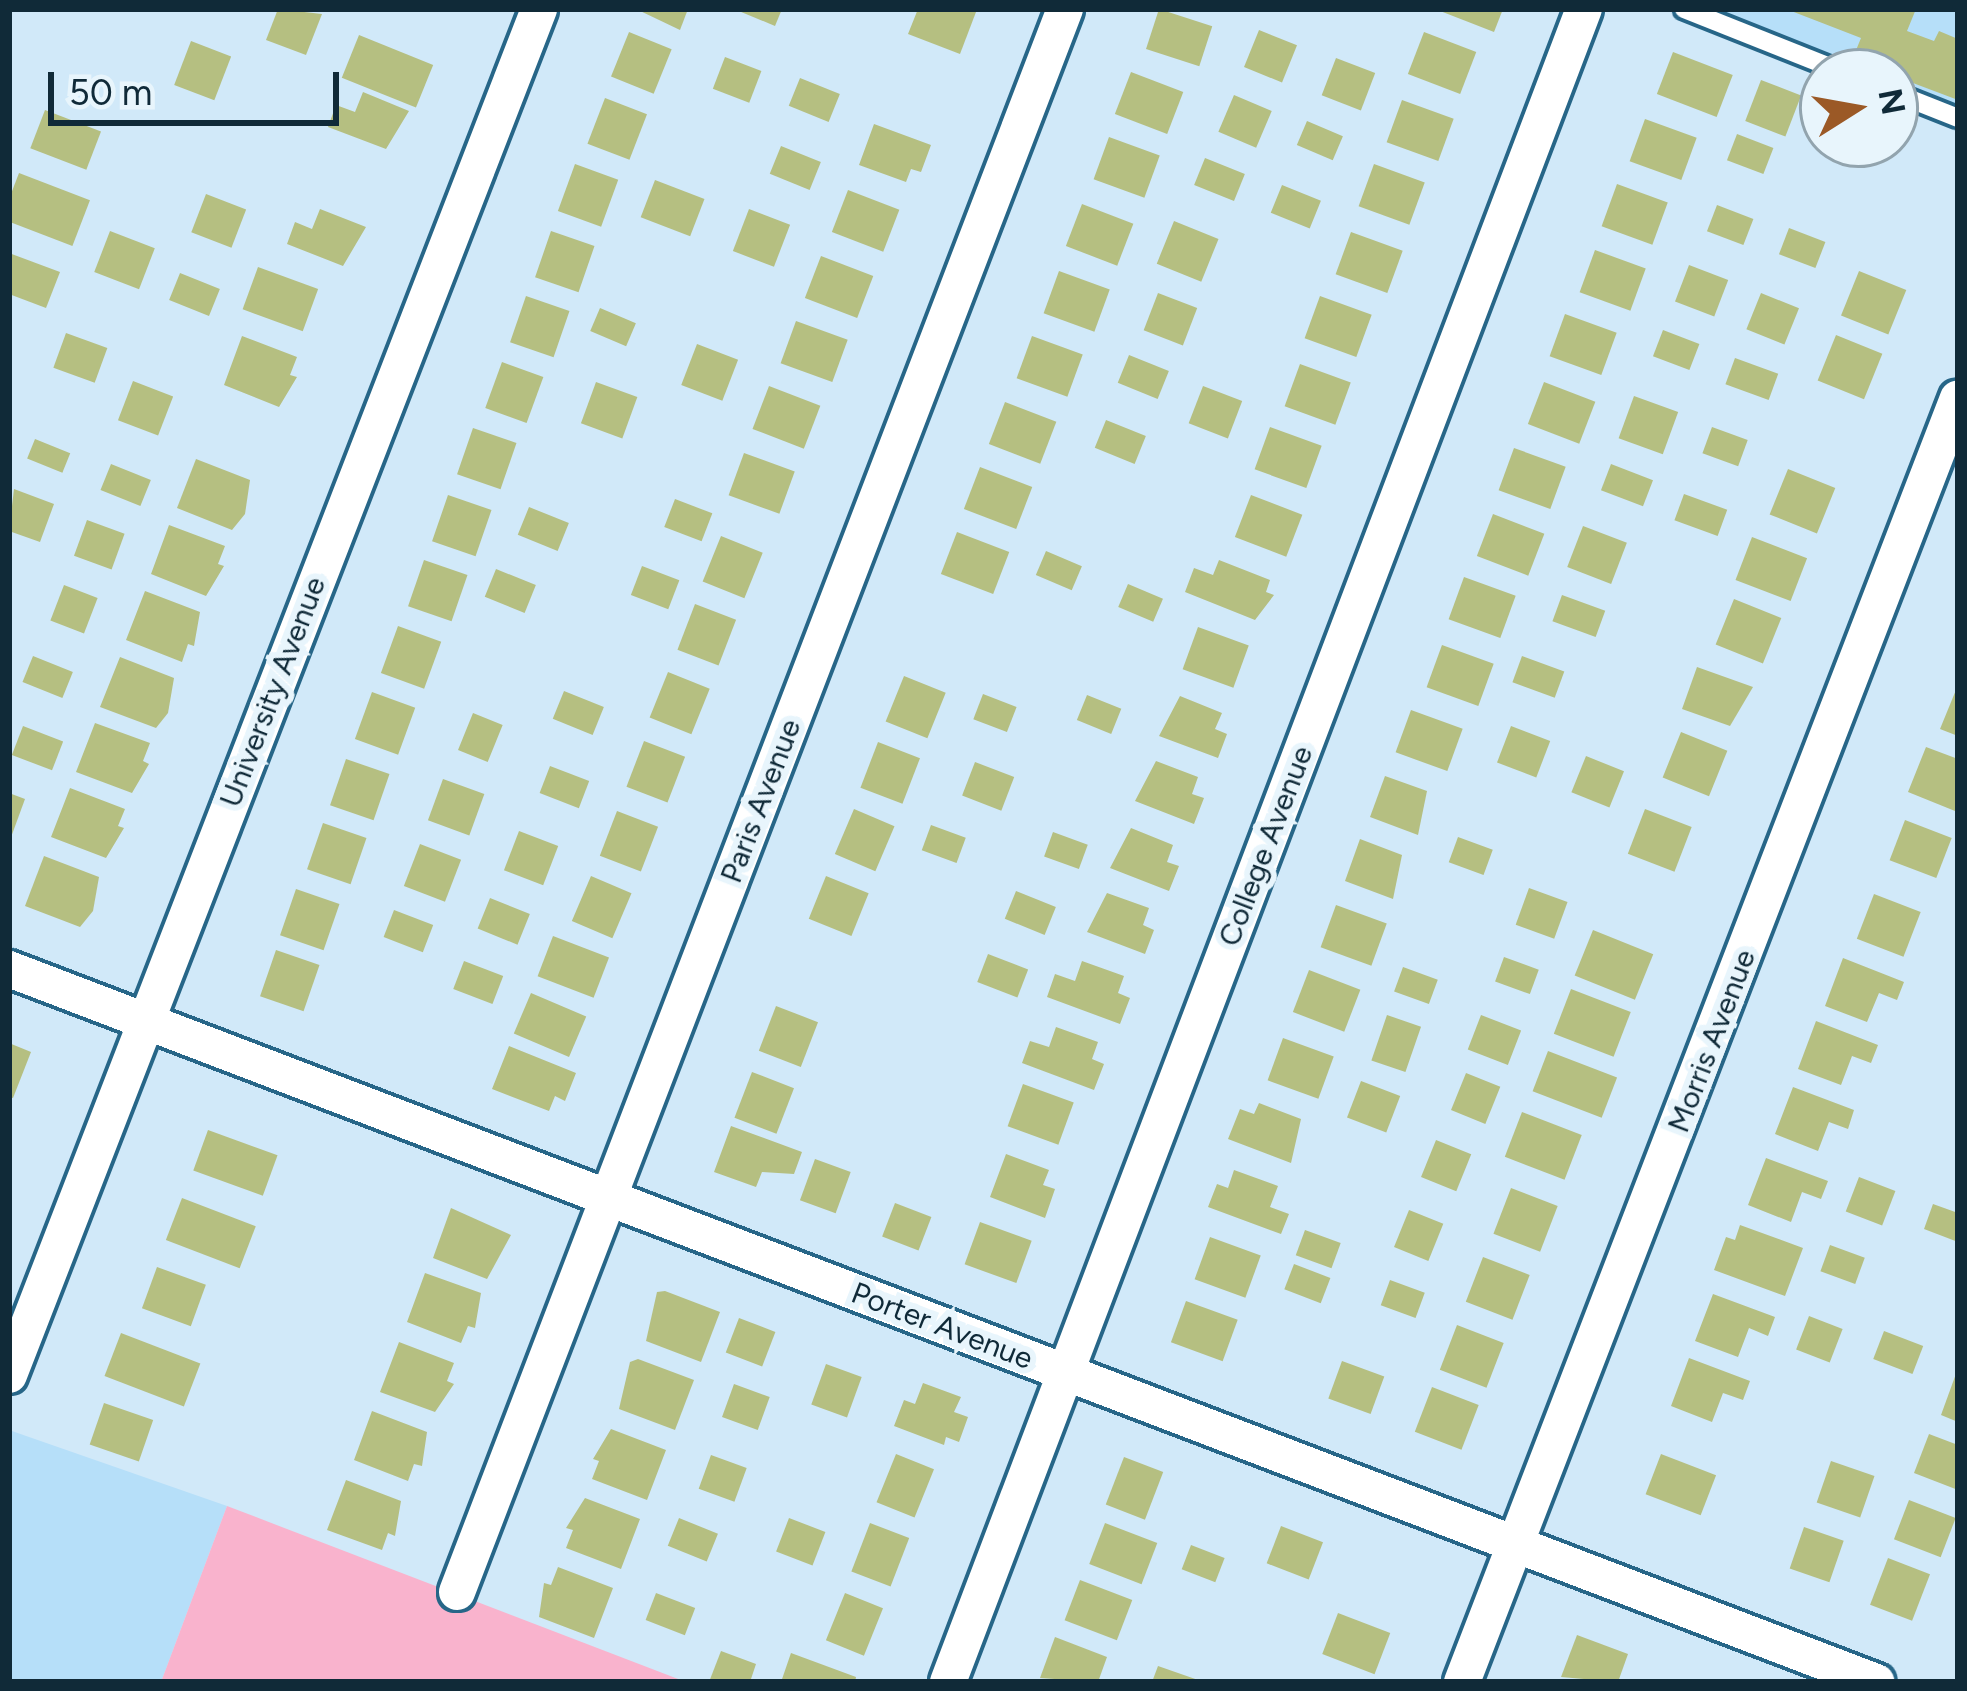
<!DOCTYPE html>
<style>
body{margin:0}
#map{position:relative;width:1967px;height:1691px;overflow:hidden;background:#d1e9f9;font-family:Figtree,sans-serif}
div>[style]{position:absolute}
.built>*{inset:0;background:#b6dff9}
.green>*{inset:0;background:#f9b3cd}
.building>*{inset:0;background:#b5bf81;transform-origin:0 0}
.roads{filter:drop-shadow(3px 0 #276688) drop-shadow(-3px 0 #276688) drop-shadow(0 3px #276688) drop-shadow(0 -3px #276688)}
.service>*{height:18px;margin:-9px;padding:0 9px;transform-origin:9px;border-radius:9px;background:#fff}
.minor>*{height:36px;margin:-18px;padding:0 18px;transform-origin:18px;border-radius:18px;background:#fff}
span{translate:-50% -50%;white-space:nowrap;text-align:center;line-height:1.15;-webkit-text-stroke:12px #e8f5fc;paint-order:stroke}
.street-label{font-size:30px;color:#102a38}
.frame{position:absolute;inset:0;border:12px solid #102a38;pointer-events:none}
.north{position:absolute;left:1799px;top:48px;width:120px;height:120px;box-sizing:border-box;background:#e8f5fc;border:3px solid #92a4ae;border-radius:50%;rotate:79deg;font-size:33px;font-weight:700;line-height:48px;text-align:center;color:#102a38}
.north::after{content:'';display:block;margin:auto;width:42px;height:54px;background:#9b5926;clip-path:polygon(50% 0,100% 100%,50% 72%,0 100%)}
.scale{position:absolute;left:48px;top:72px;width:291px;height:54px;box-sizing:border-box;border:6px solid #102a38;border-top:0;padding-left:15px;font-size:36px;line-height:42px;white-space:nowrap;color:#102a38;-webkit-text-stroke:9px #e8f5fc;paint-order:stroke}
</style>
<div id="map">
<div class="built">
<i style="clip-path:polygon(1684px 9px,1958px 9px,1958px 118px,1895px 93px,1895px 72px,1842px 72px)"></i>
<i style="clip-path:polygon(9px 1430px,227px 1506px,161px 1682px,9px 1682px)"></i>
</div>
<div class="green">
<i style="clip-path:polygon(227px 1506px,686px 1682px,161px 1682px)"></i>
</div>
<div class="building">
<i style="clip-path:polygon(278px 9px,322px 14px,306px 55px,266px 40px)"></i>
<i style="clip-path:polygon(636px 9px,688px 9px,680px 30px)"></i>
<i style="clip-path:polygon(734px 9px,782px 9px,775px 26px)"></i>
<i style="clip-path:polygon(918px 9px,976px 12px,960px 54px,908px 34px)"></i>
<i style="left:1159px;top:9px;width:56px;height:42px;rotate:18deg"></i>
<i style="clip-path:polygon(1435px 9px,1503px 9px,1494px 32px)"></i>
<i style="clip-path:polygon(1786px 9px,1916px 9px,1907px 31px,1934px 41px,1939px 31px,1958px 39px,1958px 100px,1852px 60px,1861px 38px)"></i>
<i style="left:1259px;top:30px;width:41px;height:40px;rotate:22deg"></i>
<i style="left:629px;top:32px;width:46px;height:48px;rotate:22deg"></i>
<i style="left:1424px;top:32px;width:56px;height:45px;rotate:21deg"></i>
<i style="left:359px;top:35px;width:80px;height:46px;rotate:22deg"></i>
<i style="left:191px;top:41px;width:43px;height:47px;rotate:21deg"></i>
<i style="left:1673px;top:52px;width:64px;height:45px;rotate:21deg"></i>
<i style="left:725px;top:57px;width:39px;height:34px;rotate:21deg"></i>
<i style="left:1336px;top:58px;width:42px;height:40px;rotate:21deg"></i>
<i style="left:1131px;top:72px;width:56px;height:45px;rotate:21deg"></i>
<i style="left:800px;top:78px;width:43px;height:30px;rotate:22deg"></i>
<i style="left:1761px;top:80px;width:43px;height:44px;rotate:21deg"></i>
<i style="clip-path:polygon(363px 92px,409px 111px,386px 149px,328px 127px,336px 105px,355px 112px)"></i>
<i style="left:1234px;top:95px;width:41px;height:40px;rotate:23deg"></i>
<i style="left:605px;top:98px;width:45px;height:49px;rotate:21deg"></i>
<i style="left:1402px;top:100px;width:55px;height:45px;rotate:20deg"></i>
<i style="left:45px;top:110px;width:60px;height:41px;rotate:21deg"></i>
<i style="left:1645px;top:119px;width:55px;height:45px;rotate:20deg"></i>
<i style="left:1307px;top:121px;width:39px;height:26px;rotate:23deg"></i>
<i style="clip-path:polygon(874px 124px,931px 145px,921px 172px,911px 169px,906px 182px,859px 165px)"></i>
<i style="left:1737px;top:134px;width:39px;height:28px;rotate:21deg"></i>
<i style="left:1109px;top:137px;width:54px;height:45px;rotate:20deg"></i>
<i style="clip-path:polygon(1821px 144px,1865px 144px,1858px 164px)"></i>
<i style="left:781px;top:146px;width:43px;height:30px;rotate:22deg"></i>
<i style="left:1205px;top:158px;width:43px;height:29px;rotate:22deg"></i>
<i style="left:575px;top:164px;width:46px;height:50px;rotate:20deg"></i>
<i style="left:1374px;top:164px;width:54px;height:45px;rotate:20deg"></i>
<i style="left:19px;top:173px;width:76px;height:49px;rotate:21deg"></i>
<i style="left:655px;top:180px;width:53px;height:40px;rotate:21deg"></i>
<i style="left:1617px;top:184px;width:54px;height:45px;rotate:20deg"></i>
<i style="left:1282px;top:185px;width:42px;height:30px;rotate:22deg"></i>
<i style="left:848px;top:190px;width:55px;height:45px;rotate:21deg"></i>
<i style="left:206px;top:194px;width:43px;height:41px;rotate:21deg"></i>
<i style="left:1082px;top:204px;width:55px;height:45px;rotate:21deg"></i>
<i style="left:1717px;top:205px;width:39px;height:28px;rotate:21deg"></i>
<i style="clip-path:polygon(320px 209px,366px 227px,343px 266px,287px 244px,295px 222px,312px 229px)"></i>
<i style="left:749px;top:209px;width:44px;height:45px;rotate:21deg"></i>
<i style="left:1174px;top:221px;width:48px;height:46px;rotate:22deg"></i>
<i style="left:1789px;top:228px;width:39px;height:28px;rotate:21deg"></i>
<i style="left:110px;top:231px;width:48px;height:44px;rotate:21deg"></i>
<i style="left:551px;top:231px;width:46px;height:49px;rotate:19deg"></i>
<i style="left:1351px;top:232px;width:55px;height:45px;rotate:20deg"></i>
<i style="left:1595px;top:250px;width:54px;height:45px;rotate:20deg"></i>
<i style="clip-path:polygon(9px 253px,60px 272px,46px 308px,9px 294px)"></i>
<i style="left:821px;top:256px;width:56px;height:45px;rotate:21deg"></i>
<i style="left:1689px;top:265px;width:42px;height:39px;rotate:21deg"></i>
<i style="left:258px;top:267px;width:64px;height:45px;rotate:20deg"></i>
<i style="left:1059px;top:271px;width:54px;height:45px;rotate:20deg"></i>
<i style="left:1859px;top:271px;width:51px;height:48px;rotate:22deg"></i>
<i style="left:180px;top:273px;width:43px;height:29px;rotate:22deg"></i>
<i style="left:1158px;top:293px;width:42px;height:40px;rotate:21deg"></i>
<i style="left:1761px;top:293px;width:41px;height:39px;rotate:22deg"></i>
<i style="left:526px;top:296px;width:46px;height:49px;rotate:19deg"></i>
<i style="left:1320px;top:296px;width:55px;height:45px;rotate:20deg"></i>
<i style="left:600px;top:308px;width:39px;height:25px;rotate:23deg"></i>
<i style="left:1565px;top:314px;width:55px;height:45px;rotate:20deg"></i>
<i style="left:796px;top:321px;width:55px;height:45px;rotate:20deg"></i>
<i style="left:1663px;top:330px;width:39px;height:28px;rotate:21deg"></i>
<i style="left:66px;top:333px;width:44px;height:37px;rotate:20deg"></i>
<i style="left:1836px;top:335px;width:50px;height:49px;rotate:22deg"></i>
<i style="clip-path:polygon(242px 336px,297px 357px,290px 375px,297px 377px,279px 407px,224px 385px)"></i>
<i style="left:1032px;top:336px;width:54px;height:45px;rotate:20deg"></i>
<i style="left:697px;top:344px;width:44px;height:44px;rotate:21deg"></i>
<i style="left:1129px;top:355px;width:43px;height:30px;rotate:22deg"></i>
<i style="left:1735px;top:358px;width:46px;height:28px;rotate:20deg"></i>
<i style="left:502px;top:362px;width:44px;height:49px;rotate:20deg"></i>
<i style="left:1300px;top:364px;width:54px;height:45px;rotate:20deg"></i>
<i style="left:133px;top:381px;width:43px;height:42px;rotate:21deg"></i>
<i style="left:596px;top:382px;width:44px;height:44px;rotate:20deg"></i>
<i style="left:1544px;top:382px;width:55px;height:45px;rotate:21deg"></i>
<i style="left:769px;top:386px;width:55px;height:46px;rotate:21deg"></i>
<i style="left:1203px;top:386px;width:42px;height:40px;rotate:21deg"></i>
<i style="left:1634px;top:396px;width:47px;height:45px;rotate:20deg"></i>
<i style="left:1005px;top:402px;width:55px;height:45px;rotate:21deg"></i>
<i style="left:1106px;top:420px;width:43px;height:30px;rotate:22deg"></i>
<i style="left:1270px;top:427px;width:55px;height:45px;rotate:20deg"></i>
<i style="left:1712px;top:427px;width:38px;height:28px;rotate:20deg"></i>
<i style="left:473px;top:428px;width:46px;height:49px;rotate:19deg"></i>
<i style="left:35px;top:439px;width:38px;height:21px;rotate:22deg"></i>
<i style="left:1514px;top:448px;width:55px;height:45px;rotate:20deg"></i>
<i style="left:744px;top:453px;width:54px;height:45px;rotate:20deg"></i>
<i style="clip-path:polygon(196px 459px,250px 480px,245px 514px,232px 530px,177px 508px)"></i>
<i style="left:111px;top:464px;width:43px;height:28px;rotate:22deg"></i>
<i style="left:1611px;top:464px;width:45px;height:28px;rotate:21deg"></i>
<i style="left:980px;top:467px;width:56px;height:45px;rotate:21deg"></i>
<i style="left:1788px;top:469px;width:51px;height:49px;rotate:22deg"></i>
<i style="clip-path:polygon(14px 489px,54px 504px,40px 542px,9px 531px)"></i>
<i style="left:1684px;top:494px;width:46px;height:28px;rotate:20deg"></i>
<i style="left:448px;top:495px;width:46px;height:49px;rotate:19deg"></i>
<i style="left:1251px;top:495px;width:55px;height:45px;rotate:21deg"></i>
<i style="left:675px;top:499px;width:40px;height:30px;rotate:21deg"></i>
<i style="left:529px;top:507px;width:43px;height:30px;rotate:22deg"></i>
<i style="left:1493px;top:514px;width:55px;height:45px;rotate:21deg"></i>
<i style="left:87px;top:520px;width:40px;height:38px;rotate:20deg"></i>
<i style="clip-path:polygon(169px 525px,225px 546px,218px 564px,224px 566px,206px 596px,151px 574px)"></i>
<i style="left:1583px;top:526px;width:47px;height:44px;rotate:21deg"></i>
<i style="left:957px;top:532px;width:56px;height:45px;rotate:21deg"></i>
<i style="left:721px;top:536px;width:45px;height:49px;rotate:22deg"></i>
<i style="left:1752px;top:537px;width:59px;height:46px;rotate:21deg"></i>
<i style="left:1046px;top:551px;width:39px;height:26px;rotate:23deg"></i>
<i style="left:424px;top:560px;width:46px;height:49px;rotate:19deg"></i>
<i style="clip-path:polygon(1219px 560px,1270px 580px,1266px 592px,1274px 595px,1255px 620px,1185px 592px,1194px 568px,1213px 575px)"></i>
<i style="left:642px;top:566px;width:40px;height:31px;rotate:21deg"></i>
<i style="left:496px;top:569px;width:43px;height:30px;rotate:22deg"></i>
<i style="left:1464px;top:577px;width:55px;height:45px;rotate:20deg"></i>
<i style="left:1128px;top:584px;width:38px;height:25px;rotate:23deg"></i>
<i style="left:64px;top:585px;width:36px;height:38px;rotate:21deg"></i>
<i style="clip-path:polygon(145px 591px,200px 612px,194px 646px,188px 644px,182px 662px,126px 640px)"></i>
<i style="left:1562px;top:595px;width:46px;height:28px;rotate:20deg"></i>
<i style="left:1734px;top:599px;width:51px;height:49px;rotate:22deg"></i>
<i style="left:695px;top:604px;width:44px;height:49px;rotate:21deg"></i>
<i style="left:398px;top:626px;width:46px;height:50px;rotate:20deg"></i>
<i style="left:1198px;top:627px;width:54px;height:45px;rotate:20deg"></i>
<i style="left:1442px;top:645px;width:55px;height:45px;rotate:20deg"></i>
<i style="left:33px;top:656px;width:43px;height:28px;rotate:22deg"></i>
<i style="left:1522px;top:656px;width:45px;height:28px;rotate:20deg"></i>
<i style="clip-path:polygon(120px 657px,174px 678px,168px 713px,156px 728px,100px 707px)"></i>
<i style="clip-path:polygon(1697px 667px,1753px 687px,1730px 726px,1682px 709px)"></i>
<i style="left:668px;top:672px;width:45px;height:49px;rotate:22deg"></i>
<i style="left:904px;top:676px;width:45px;height:49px;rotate:22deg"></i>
<i style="clip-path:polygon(1958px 685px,1958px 736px,1940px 729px)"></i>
<i style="left:564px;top:691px;width:43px;height:30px;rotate:22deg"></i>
<i style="left:372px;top:692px;width:46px;height:50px;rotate:20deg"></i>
<i style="left:983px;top:694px;width:36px;height:27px;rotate:21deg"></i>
<i style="left:1087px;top:695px;width:37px;height:27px;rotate:22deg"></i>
<i style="clip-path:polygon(1180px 696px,1222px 713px,1215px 729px,1227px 734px,1218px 758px,1159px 736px)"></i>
<i style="left:1411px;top:710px;width:55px;height:45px;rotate:20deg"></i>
<i style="left:473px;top:713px;width:32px;height:40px;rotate:22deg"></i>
<i style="clip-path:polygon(95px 723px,150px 743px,143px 761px,149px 764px,132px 793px,76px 772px)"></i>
<i style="left:23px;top:726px;width:43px;height:31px;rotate:21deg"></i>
<i style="left:1511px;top:726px;width:42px;height:39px;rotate:21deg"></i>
<i style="left:1681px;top:732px;width:50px;height:49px;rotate:22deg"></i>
<i style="left:644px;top:741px;width:44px;height:49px;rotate:21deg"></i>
<i style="left:878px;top:742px;width:45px;height:49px;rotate:21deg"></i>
<i style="clip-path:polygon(1926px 747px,1958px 759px,1955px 811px,1908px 792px)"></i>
<i style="left:1586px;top:756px;width:41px;height:39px;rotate:22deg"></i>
<i style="left:346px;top:759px;width:46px;height:49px;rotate:19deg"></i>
<i style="clip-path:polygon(1156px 761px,1198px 777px,1192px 794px,1204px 798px,1194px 824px,1135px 801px)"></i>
<i style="left:975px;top:762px;width:42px;height:36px;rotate:21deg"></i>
<i style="left:550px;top:766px;width:42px;height:29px;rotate:21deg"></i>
<i style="clip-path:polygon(1385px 776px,1427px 791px,1418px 835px,1370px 817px)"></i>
<i style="left:443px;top:779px;width:44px;height:44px;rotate:20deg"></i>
<i style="clip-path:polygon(70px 788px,125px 809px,118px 826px,124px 828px,106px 858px,51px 837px)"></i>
<i style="clip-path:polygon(9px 793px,25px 799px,10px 840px,9px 840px)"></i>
<i style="left:854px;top:809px;width:44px;height:49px;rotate:23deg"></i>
<i style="left:1645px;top:809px;width:50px;height:48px;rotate:21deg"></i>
<i style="left:617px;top:811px;width:44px;height:48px;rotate:21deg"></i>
<i style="left:1905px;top:820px;width:50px;height:43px;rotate:21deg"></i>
<i style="left:323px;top:823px;width:46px;height:49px;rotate:19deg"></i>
<i style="left:931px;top:825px;width:37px;height:27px;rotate:20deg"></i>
<i style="clip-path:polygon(1131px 828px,1173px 845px,1167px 862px,1179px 866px,1169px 891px,1110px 868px)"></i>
<i style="left:519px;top:831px;width:42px;height:42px;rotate:21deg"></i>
<i style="left:1053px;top:832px;width:37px;height:26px;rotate:20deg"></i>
<i style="left:1458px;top:837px;width:37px;height:27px;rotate:20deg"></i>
<i style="clip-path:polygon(1360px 839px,1402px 855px,1393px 899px,1345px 881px)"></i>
<i style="left:420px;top:844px;width:44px;height:45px;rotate:21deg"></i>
<i style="clip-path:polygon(44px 856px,99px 877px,93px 911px,80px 927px,25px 906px)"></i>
<i style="left:591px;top:876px;width:44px;height:49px;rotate:23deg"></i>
<i style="left:826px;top:876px;width:46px;height:46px;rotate:22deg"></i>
<i style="left:1529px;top:888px;width:41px;height:39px;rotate:20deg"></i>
<i style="left:296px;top:889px;width:46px;height:49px;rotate:19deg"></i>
<i style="left:1016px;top:891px;width:43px;height:30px;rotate:22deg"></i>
<i style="clip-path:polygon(1107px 893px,1149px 908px,1143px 925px,1154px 930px,1145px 954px,1087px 932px)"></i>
<i style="left:1874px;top:894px;width:50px;height:48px;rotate:21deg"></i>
<i style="left:490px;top:898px;width:43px;height:33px;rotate:22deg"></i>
<i style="left:1336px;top:905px;width:54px;height:45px;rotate:20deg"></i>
<i style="left:394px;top:910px;width:42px;height:29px;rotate:21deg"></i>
<i style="left:1593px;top:930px;width:65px;height:49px;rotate:22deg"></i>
<i style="left:553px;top:936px;width:60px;height:43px;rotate:21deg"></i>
<i style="left:276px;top:950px;width:46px;height:49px;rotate:19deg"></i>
<i style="left:988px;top:954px;width:43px;height:30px;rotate:21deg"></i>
<i style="left:1504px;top:957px;width:37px;height:26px;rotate:20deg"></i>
<i style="clip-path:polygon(1843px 958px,1904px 982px,1897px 1000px,1879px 993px,1867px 1022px,1825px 1006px)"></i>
<i style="left:464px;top:961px;width:42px;height:30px;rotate:21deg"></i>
<i style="clip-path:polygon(1082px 961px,1124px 976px,1118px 993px,1130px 998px,1120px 1024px,1047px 997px,1055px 974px,1075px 981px)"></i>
<i style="left:1403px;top:967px;width:37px;height:26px;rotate:20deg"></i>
<i style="left:1309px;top:970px;width:55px;height:45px;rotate:21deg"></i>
<i style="left:1571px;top:989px;width:64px;height:48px;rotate:21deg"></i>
<i style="left:531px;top:993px;width:60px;height:44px;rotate:23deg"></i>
<i style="left:776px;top:1006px;width:45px;height:48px;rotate:21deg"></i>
<i style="left:1387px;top:1015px;width:36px;height:48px;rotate:19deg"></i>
<i style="left:1481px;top:1015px;width:43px;height:37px;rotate:21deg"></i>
<i style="clip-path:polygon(1816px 1021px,1878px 1045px,1871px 1063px,1852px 1056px,1841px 1085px,1798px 1069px)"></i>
<i style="clip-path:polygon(1056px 1027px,1098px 1042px,1092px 1059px,1104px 1064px,1094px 1090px,1022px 1063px,1030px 1041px,1049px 1047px)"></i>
<i style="left:1283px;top:1038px;width:54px;height:45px;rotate:20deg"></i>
<i style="clip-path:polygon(9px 1043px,31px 1052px,13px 1098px,9px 1097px)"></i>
<i style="clip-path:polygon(509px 1046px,576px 1073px,565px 1101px,555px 1096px,549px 1111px,492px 1089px)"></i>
<i style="left:1548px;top:1051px;width:74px;height:43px;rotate:21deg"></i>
<i style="left:752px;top:1072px;width:45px;height:49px;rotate:21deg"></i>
<i style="left:1466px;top:1073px;width:37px;height:40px;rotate:22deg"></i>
<i style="left:1361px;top:1081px;width:42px;height:39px;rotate:21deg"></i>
<i style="left:1023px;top:1084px;width:54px;height:45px;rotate:20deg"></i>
<i style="clip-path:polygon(1793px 1087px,1854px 1110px,1848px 1129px,1829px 1122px,1818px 1151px,1775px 1134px)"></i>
<i style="clip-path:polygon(1259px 1103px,1301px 1119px,1291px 1163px,1228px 1139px,1240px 1109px,1254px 1114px)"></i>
<i style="left:1522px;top:1112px;width:64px;height:48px;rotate:21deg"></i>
<i style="clip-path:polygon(731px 1126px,802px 1152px,794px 1174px,762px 1172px,756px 1187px,714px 1172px)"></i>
<i style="left:208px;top:1130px;width:74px;height:43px;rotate:20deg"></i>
<i style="left:1436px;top:1140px;width:38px;height:40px;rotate:22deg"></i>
<i style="clip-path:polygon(1006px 1154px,1049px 1170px,1043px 1185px,1055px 1189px,1045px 1218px,990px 1197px)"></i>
<i style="clip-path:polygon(1766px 1158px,1828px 1181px,1821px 1199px,1802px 1192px,1791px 1222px,1748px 1205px)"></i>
<i style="left:815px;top:1159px;width:38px;height:44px;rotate:20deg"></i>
<i style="clip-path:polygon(1234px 1170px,1278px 1186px,1270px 1207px,1289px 1214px,1281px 1234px,1208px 1207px,1217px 1184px,1228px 1188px)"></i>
<i style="left:1859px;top:1177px;width:39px;height:37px;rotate:21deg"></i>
<i style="left:1511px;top:1188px;width:50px;height:49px;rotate:21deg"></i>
<i style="left:182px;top:1198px;width:79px;height:45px;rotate:21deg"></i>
<i style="left:895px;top:1203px;width:39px;height:36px;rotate:21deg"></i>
<i style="clip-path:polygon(1933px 1204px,1958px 1213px,1958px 1242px,1924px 1229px)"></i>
<i style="clip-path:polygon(451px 1208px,511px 1235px,487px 1279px,433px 1258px)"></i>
<i style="left:1409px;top:1210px;width:37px;height:40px;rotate:22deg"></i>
<i style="left:980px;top:1222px;width:55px;height:45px;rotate:20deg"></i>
<i style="clip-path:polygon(1740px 1225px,1803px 1248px,1785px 1296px,1714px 1270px,1726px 1237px,1735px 1240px)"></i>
<i style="left:1305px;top:1230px;width:38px;height:27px;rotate:20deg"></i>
<i style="left:1210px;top:1237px;width:54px;height:45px;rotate:20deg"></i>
<i style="left:1830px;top:1245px;width:37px;height:28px;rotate:20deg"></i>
<i style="left:1483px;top:1257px;width:50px;height:48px;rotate:21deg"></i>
<i style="left:1294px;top:1264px;width:39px;height:27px;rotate:21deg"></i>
<i style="left:157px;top:1267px;width:52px;height:44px;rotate:20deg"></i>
<i style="clip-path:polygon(425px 1273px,481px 1293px,475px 1328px,468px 1326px,461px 1343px,407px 1322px)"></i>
<i style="left:1390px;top:1280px;width:37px;height:27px;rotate:20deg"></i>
<i style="clip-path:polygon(665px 1291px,720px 1312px,701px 1362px,646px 1341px,657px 1292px)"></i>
<i style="clip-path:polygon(1713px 1294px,1775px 1317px,1768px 1336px,1749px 1328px,1738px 1357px,1695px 1341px)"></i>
<i style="left:1186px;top:1301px;width:55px;height:44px;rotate:20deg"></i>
<i style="left:1809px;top:1316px;width:36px;height:36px;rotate:21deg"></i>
<i style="left:739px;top:1318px;width:39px;height:37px;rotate:21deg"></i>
<i style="left:1457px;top:1325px;width:50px;height:48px;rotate:21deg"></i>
<i style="left:1884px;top:1331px;width:42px;height:30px;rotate:21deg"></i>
<i style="left:121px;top:1333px;width:85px;height:46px;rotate:21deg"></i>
<i style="clip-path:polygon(399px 1342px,454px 1363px,447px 1381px,454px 1384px,435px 1412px,380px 1392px)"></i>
<i style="clip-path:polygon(1689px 1358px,1750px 1381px,1743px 1400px,1723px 1393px,1712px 1422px,1671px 1406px)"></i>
<i style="clip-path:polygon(638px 1359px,694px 1380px,675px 1430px,619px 1409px,630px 1362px)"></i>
<i style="left:1342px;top:1361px;width:45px;height:40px;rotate:20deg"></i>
<i style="left:826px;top:1364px;width:38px;height:43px;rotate:20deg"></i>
<i style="clip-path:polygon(1957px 1371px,1958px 1371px,1958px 1422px,1941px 1415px)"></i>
<i style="clip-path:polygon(923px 1383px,961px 1397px,954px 1412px,968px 1417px,959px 1442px,946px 1437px,944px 1445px,894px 1426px,904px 1400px,915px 1404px)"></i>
<i style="left:734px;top:1384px;width:38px;height:35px;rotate:20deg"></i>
<i style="left:1432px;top:1387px;width:50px;height:48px;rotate:21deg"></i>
<i style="left:104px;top:1403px;width:52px;height:44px;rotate:19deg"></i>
<i style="clip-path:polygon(372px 1411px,427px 1432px,422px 1466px,414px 1464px,408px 1481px,354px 1460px)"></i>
<i style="clip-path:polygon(611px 1429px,666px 1450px,647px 1500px,592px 1479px,599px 1461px,593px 1459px)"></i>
<i style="clip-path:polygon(1929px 1434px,1958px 1445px,1958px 1490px,1914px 1473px)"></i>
<i style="left:896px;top:1454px;width:41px;height:52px;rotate:22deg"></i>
<i style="left:1661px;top:1454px;width:59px;height:43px;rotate:21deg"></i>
<i style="left:711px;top:1455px;width:38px;height:36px;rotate:20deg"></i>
<i style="left:1124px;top:1457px;width:42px;height:51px;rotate:21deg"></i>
<i style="left:1831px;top:1461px;width:46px;height:44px;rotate:19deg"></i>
<i style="clip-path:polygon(346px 1480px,401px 1501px,395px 1536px,388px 1533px,382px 1550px,327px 1530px)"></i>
<i style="clip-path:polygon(585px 1498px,640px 1519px,621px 1569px,566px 1548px,573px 1530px,566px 1528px)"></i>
<i style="left:1909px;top:1500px;width:50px;height:42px;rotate:21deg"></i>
<i style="left:679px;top:1518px;width:42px;height:30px;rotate:22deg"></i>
<i style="left:789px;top:1518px;width:39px;height:36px;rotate:21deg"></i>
<i style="left:870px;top:1523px;width:42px;height:52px;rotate:21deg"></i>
<i style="left:1105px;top:1523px;width:56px;height:44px;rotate:21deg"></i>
<i style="left:1281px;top:1526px;width:45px;height:40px;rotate:21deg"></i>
<i style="left:1804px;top:1527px;width:42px;height:44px;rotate:19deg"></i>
<i style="left:1191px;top:1545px;width:36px;height:26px;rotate:21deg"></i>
<i style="left:1888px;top:1558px;width:45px;height:50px;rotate:21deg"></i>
<i style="clip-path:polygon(558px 1567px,613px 1588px,594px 1638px,539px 1617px,544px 1583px,551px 1585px)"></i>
<i style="left:1080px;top:1580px;width:56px;height:43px;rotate:21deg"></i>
<i style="left:656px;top:1593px;width:42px;height:29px;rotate:21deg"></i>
<i style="left:845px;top:1593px;width:41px;height:51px;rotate:22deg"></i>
<i style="left:1338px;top:1613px;width:56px;height:44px;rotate:21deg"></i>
<i style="clip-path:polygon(1577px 1635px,1628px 1654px,1618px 1682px,1561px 1677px)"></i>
<i style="clip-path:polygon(1055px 1637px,1107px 1657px,1098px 1682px,1040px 1678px)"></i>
<i style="clip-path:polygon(721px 1651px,756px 1664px,750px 1682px,709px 1682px)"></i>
<i style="clip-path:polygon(791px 1653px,856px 1677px,855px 1682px,781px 1682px)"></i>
<i style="clip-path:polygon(1158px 1666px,1201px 1681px,1201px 1682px,1152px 1682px)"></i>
</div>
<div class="roads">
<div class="service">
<i style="left:1684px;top:9px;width:170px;rotate:21.7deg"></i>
<i style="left:1895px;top:93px;width:68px;rotate:21.6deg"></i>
</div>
<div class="minor">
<i style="left:9px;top:969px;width:1999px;rotate:20.9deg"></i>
<i style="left:9px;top:1375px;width:1465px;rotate:-68.79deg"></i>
<i style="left:457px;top:1592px;width:1696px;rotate:-68.99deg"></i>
<i style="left:948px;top:1682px;width:1790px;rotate:-69.19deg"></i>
<i style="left:1462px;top:1682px;width:1376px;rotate:-68.88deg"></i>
</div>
</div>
<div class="street-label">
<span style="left:273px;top:692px;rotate:-69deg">University Avenue</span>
<span style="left:761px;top:801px;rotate:-69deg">Paris Avenue</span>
<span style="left:1266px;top:846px;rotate:-69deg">College Avenue</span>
<span style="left:1712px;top:1041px;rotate:-69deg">Morris Avenue</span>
<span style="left:942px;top:1326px;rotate:21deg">Porter Avenue</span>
</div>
<div class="frame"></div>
<div class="north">N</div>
<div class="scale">50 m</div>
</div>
